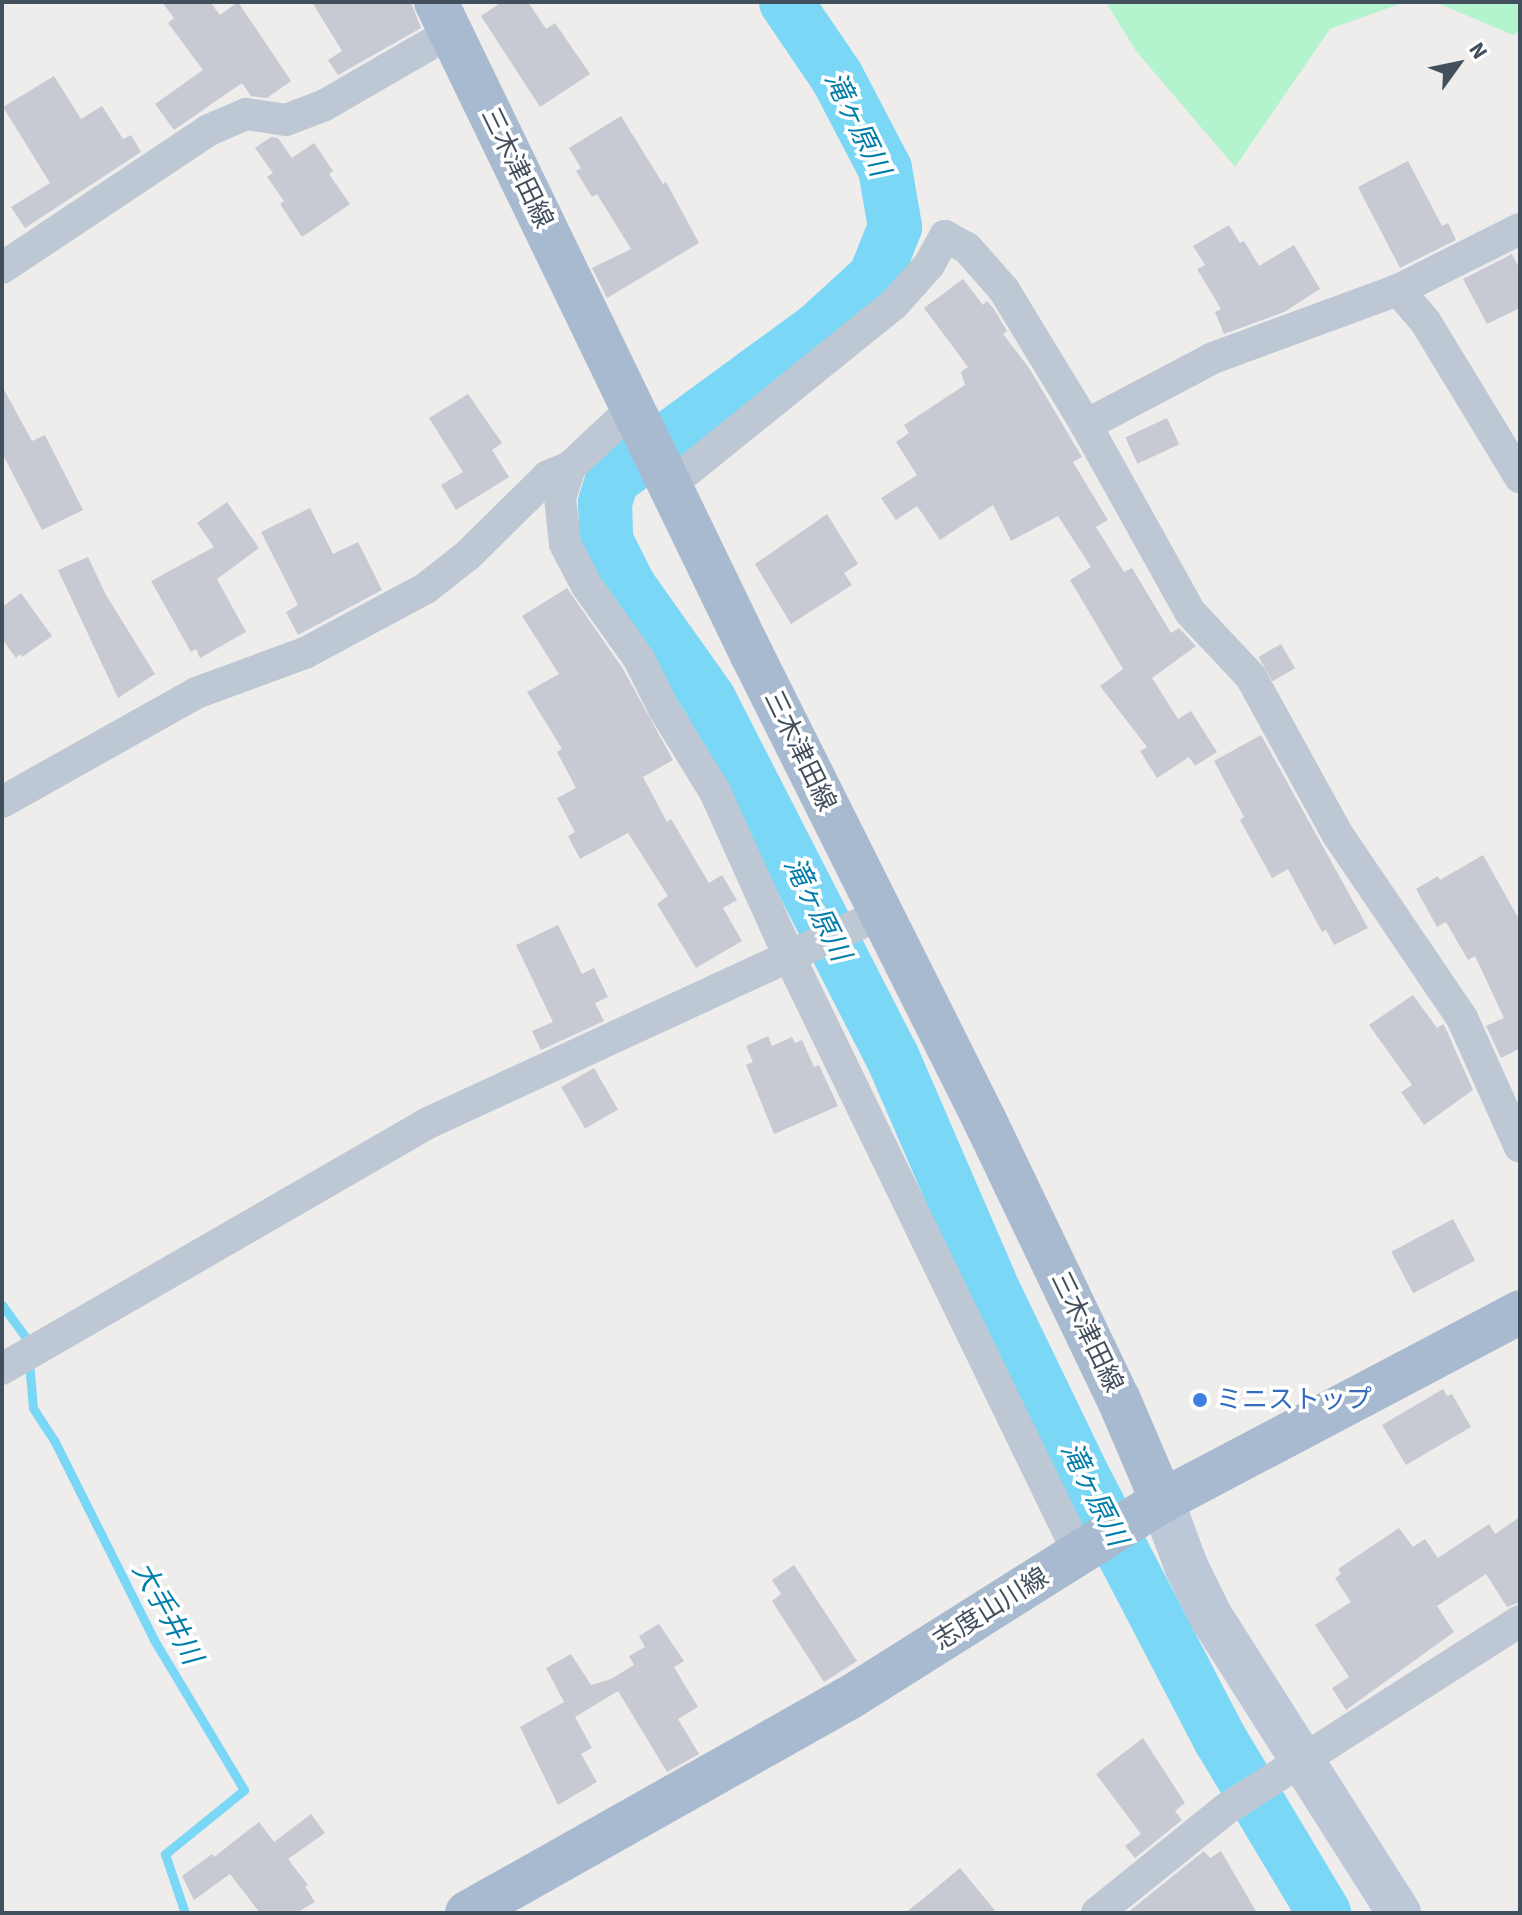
<!DOCTYPE html>
<meta charset="utf-8">
<style>
body{margin:0}
#map{position:relative;width:1522px;height:1915px;overflow:hidden;background:#efecec;font-family:"Source Sans 3","Noto Sans JP",sans-serif}
div>[style]{position:absolute}
.green>*{inset:0;background:#b3f4cf}
.stream>*{height:9px;margin:-4.5px;padding:0 4.5px;transform-origin:4.5px;border-radius:4.5px;background:#7bd7f6}
.river>*{height:54px;margin:-27px;padding:0 27px;transform-origin:27px;border-radius:27px;background:#7bd7f6}
.building>*{inset:0;background:#c7cad3;transform-origin:0 0}
.street>*{height:32px;margin:-16px;padding:0 16px;transform-origin:16px;border-radius:16px;background:#bdc8d4}
.secondary>*{height:44px;margin:-22px;padding:0 22px;transform-origin:22px;border-radius:22px;background:#bcc8d8}
.primary>*{height:44px;margin:-22px;padding:0 22px;transform-origin:22px;border-radius:22px;background:#a8bacf}
.dots>*{width:22px;height:22px;translate:-50% -50%;box-sizing:border-box;border:4px solid #fff;border-radius:50%}
span{translate:-50% -50%;white-space:nowrap;text-align:center;line-height:1.15;-webkit-text-stroke:7px #fff;paint-order:stroke}
.street-label{font-size:26px;color:#424f5c}
.shop-label{font-size:26px;color:#366cbe}
.left{translate:0 -50%;text-align:left}
.water-label{font-size:28px;color:#017ea9;font-style:italic}
.frame{position:absolute;inset:0;border:4px solid #424f5c;pointer-events:none}
.north{position:absolute;left:1418px;top:24px;width:80px;height:80px;-webkit-text-stroke:6px #fff;paint-order:stroke;rotate:57deg;font-size:22px;font-weight:700;line-height:32px;text-align:center;color:#424f5c}
.north::after{content:'';display:block;margin:auto;width:28px;height:36px;background:#424f5c;clip-path:polygon(50% 0,100% 100%,50% 72%,0 100%)}
</style>
<div id="map">
<div class="green">
<i style="clip-path:polygon(1106px 2px,1405px 2px,1330px 29px,1235px 167px,1136px 51px)"></i>
<i style="clip-path:polygon(1435px 2px,1520px 2px,1520px 32px,1513px 35px)"></i>
</div>
<div class="stream">
<i style="left:2px;top:1305px;width:42px;rotate:53.7deg"></i>
<i style="left:27px;top:1339px;width:69px;rotate:85deg"></i>
<i style="left:33px;top:1408px;width:38px;rotate:57deg"></i>
<i style="left:54px;top:1440px;width:224px;rotate:63.4deg"></i>
<i style="left:154px;top:1640px;width:175px;rotate:59deg"></i>
<i style="left:244px;top:1790px;width:102px;rotate:141deg"></i>
<i style="left:165px;top:1854px;width:62px;rotate:71.3deg"></i>
</div>
<div class="river">
<i style="left:786px;top:2px;width:91px;rotate:55.8deg"></i>
<i style="left:837px;top:77px;width:104px;rotate:62.4deg"></i>
<i style="left:885px;top:169px;width:59px;rotate:80.2deg"></i>
<i style="left:895px;top:227px;width:54px;rotate:111.8deg"></i>
<i style="left:875px;top:277px;width:77px;rotate:137.6deg"></i>
<i style="left:818px;top:329px;width:255px;rotate:143.8deg"></i>
<i style="left:612px;top:480px;width:24px;rotate:107deg"></i>
<i style="left:605px;top:503px;width:37px;rotate:88deg"></i>
<i style="left:606px;top:540px;width:51px;rotate:63.4deg"></i>
<i style="left:629px;top:586px;width:138px;rotate:54.7deg"></i>
<i style="left:709px;top:699px;width:401px;rotate:62.9deg"></i>
<i style="left:892px;top:1056px;width:262px;rotate:66.6deg"></i>
<i style="left:996px;top:1296px;width:200px;rotate:64.2deg"></i>
<i style="left:1083px;top:1476px;width:297px;rotate:62.5deg"></i>
<i style="left:1220px;top:1739px;width:203px;rotate:59.1deg"></i>
</div>
<div class="building">
<i style="clip-path:polygon(162px 2px,210px 2px,220px 15px,238px 2px,291px 81px,267px 98px,251px 96px,242px 83px,174px 130px,155px 104px,203px 70px,168px 23px,174px 18px)"></i>
<i style="clip-path:polygon(312px 2px,411px 2px,421px 28px,338px 75px,328px 60px,342px 51px)"></i>
<i style="clip-path:polygon(502px 2px,528px 2px,546px 29px,555px 23px,590px 74px,540px 107px,481px 16px)"></i>
<i style="clip-path:polygon(54px 76px,81px 119px,102px 106px,123px 139px,131px 135px,141px 152px,25px 228px,11px 207px,50px 183px,3px 107px)"></i>
<i style="clip-path:polygon(621px 116px,663px 184px,666px 182px,699px 243px,607px 298px,592px 268px,631px 249px,597px 194px,592px 197px,576px 171px,581px 168px,569px 148px)"></i>
<i style="clip-path:polygon(271px 137px,278px 138px,292px 158px,314px 143px,333px 171px,329px 174px,350px 204px,302px 237px,280px 204px,284px 201px,267px 177px,273px 173px,255px 148px)"></i>
<i style="clip-path:polygon(1408px 161px,1442px 226px,1448px 223px,1456px 240px,1400px 268px,1358px 187px)"></i>
<i style="clip-path:polygon(1229px 225px,1240px 243px,1244px 241px,1259px 266px,1294px 245px,1320px 289px,1284px 312px,1224px 334px,1215px 312px,1221px 309px,1197px 269px,1205px 265px,1193px 246px)"></i>
<i style="clip-path:polygon(1512px 254px,1520px 270px,1520px 308px,1487px 324px,1463px 279px)"></i>
<i style="clip-path:polygon(963px 279px,983px 305px,987px 301px,994px 309px,1007px 331px,1003px 334px,1029px 368px,1082px 457px,1073px 462px,1108px 520px,1096px 527px,1124px 572px,1132px 568px,1171px 633px,1179px 628px,1196px 646px,1152px 678px,1178px 719px,1191px 711px,1217px 752px,1195px 766px,1189px 757px,1157px 778px,1140px 751px,1147px 747px,1100px 686px,1123px 669px,1070px 580px,1091px 567px,1058px 516px,1011px 541px,993px 505px,940px 540px,917px 506px,896px 520px,881px 498px,917px 475px,896px 442px,909px 433px,904px 425px,965px 385px,961px 372px,968px 367px,924px 308px)"></i>
<i style="clip-path:polygon(2px 386px,32px 441px,45px 435px,83px 510px,42px 530px,2px 453px)"></i>
<i style="clip-path:polygon(468px 394px,502px 443px,492px 450px,509px 477px,456px 510px,441px 485px,463px 472px,429px 418px)"></i>
<i style="left:1167px;top:418px;width:29px;height:46px;rotate:65deg"></i>
<i style="clip-path:polygon(227px 502px,259px 548px,217px 579px,246px 632px,200px 658px,196px 649px,191px 652px,151px 581px,214px 547px,197px 523px)"></i>
<i style="clip-path:polygon(310px 508px,333px 554px,358px 542px,382px 590px,298px 635px,286px 612px,298px 605px,261px 532px)"></i>
<i style="clip-path:polygon(827px 514px,858px 564px,844px 573px,852px 585px,791px 624px,755px 564px)"></i>
<i style="clip-path:polygon(88px 557px,106px 595px,155px 674px,118px 698px,58px 570px)"></i>
<i style="clip-path:polygon(567px 588px,623px 669px,673px 760px,643px 777px,667px 822px,671px 819px,709px 883px,722px 875px,737px 900px,723px 908px,742px 941px,696px 968px,657px 904px,668px 896px,628px 833px,580px 859px,568px 836px,575px 832px,557px 798px,576px 788px,557px 752px,562px 749px,527px 692px,559px 674px,522px 616px)"></i>
<i style="clip-path:polygon(21px 593px,52px 636px,22px 657px,20px 654px,16px 658px,2px 639px,2px 607px)"></i>
<i style="left:1281px;top:644px;width:28px;height:26px;rotate:60deg"></i>
<i style="clip-path:polygon(1261px 735px,1368px 928px,1334px 945px,1326px 930px,1322px 932px,1288px 869px,1272px 878px,1240px 820px,1244px 817px,1214px 761px)"></i>
<i style="clip-path:polygon(1483px 855px,1520px 921px,1520px 1052px,1519px 1049px,1501px 1058px,1486px 1026px,1504px 1018px,1475px 956px,1468px 960px,1446px 922px,1437px 927px,1416px 889px,1438px 876px,1440px 880px)"></i>
<i style="clip-path:polygon(558px 925px,582px 974px,594px 968px,608px 997px,595px 1003px,604px 1021px,541px 1050px,532px 1031px,553px 1022px,516px 945px)"></i>
<i style="clip-path:polygon(1413px 995px,1437px 1028px,1443px 1024px,1445px 1027px,1473px 1090px,1424px 1125px,1401px 1092px,1412px 1085px,1369px 1025px)"></i>
<i style="clip-path:polygon(768px 1036px,772px 1046px,792px 1037px,795px 1043px,802px 1040px,814px 1067px,819px 1065px,838px 1106px,774px 1134px,746px 1065px,753px 1062px,746px 1046px)"></i>
<i style="left:594px;top:1068px;width:48px;height:38px;rotate:60deg"></i>
<i style="left:1453px;top:1219px;width:47px;height:70px;rotate:62deg"></i>
<i style="clip-path:polygon(1443px 1389px,1447px 1396px,1452px 1394px,1471px 1427px,1406px 1465px,1382px 1425px)"></i>
<i style="clip-path:polygon(1520px 1517px,1520px 1602px,1507px 1607px,1486px 1574px,1437px 1606px,1454px 1632px,1346px 1710px,1332px 1688px,1349px 1677px,1315px 1625px,1351px 1602px,1335px 1578px,1341px 1574px,1338px 1569px,1399px 1528px,1413px 1547px,1425px 1539px,1438px 1558px,1489px 1524px,1495px 1534px)"></i>
<i style="clip-path:polygon(794px 1565px,857px 1661px,824px 1682px,772px 1601px,781px 1594px,772px 1580px)"></i>
<i style="clip-path:polygon(659px 1624px,684px 1661px,674px 1667px,698px 1707px,678px 1719px,699px 1754px,667px 1772px,618px 1691px,575px 1717px,592px 1748px,581px 1754px,597px 1782px,558px 1805px,520px 1727px,564px 1702px,546px 1668px,571px 1654px,591px 1685px,611px 1679px,634px 1665px,629px 1656px,645px 1647px,639px 1636px)"></i>
<i style="clip-path:polygon(1143px 1738px,1185px 1803px,1175px 1811px,1182px 1820px,1135px 1858px,1125px 1846px,1141px 1834px,1096px 1774px)"></i>
<i style="clip-path:polygon(311px 1814px,325px 1833px,288px 1859px,308px 1885px,305px 1886px,315px 1902px,296px 1913px,260px 1913px,230px 1874px,194px 1900px,182px 1876px,212px 1854px,214px 1857px,259px 1822px,274px 1842px)"></i>
<i style="clip-path:polygon(1204px 1851px,1210px 1858px,1221px 1851px,1257px 1913px,1127px 1913px)"></i>
<i style="clip-path:polygon(960px 1868px,997px 1913px,905px 1913px,924px 1898px)"></i>
</div>
<div class="street">
<i style="left:2px;top:268px;width:249px;rotate:-33.7deg"></i>
<i style="left:209px;top:130px;width:40px;rotate:-23.4deg"></i>
<i style="left:246px;top:114px;width:40px;rotate:8.5deg"></i>
<i style="left:286px;top:120px;width:40px;rotate:-21deg"></i>
<i style="left:323px;top:106px;width:148px;rotate:-30deg"></i>
<i style="left:1398px;top:290px;width:41px;rotate:48.9deg"></i>
<i style="left:1425px;top:321px;width:183px;rotate:58.7deg"></i>
<i style="left:634px;top:407px;width:88px;rotate:136.8deg"></i>
<i style="left:570px;top:467px;width:32px;rotate:108deg"></i>
<i style="left:560px;top:497px;width:47px;rotate:83.9deg"></i>
<i style="left:565px;top:544px;width:47px;rotate:62.4deg"></i>
<i style="left:587px;top:586px;width:90px;rotate:54.5deg"></i>
<i style="left:639px;top:659px;width:56px;rotate:63.4deg"></i>
<i style="left:664px;top:709px;width:97px;rotate:58.4deg"></i>
<i style="left:715px;top:792px;width:180px;rotate:65.7deg"></i>
<i style="left:789px;top:956px;width:665px;rotate:64.13deg"></i>
<i style="left:1086px;top:425px;width:144px;rotate:-27.8deg"></i>
<i style="left:1213px;top:358px;width:197px;rotate:-20.2deg"></i>
<i style="left:1398px;top:290px;width:136px;rotate:-26.6deg"></i>
<i style="left:671px;top:484px;width:287px;rotate:-38.9deg"></i>
<i style="left:894px;top:304px;width:52px;rotate:-48.1deg"></i>
<i style="left:929px;top:265px;width:33px;rotate:-61deg"></i>
<i style="left:945px;top:236px;width:25px;rotate:29deg"></i>
<i style="left:967px;top:248px;width:56px;rotate:48.6deg"></i>
<i style="left:1004px;top:290px;width:158px;rotate:58.7deg"></i>
<i style="left:1086px;top:425px;width:214px;rotate:60.9deg"></i>
<i style="left:1190px;top:612px;width:89px;rotate:46.8deg"></i>
<i style="left:1251px;top:677px;width:180px;rotate:61.2deg"></i>
<i style="left:1338px;top:835px;width:221px;rotate:55.9deg"></i>
<i style="left:1462px;top:1018px;width:141px;rotate:65.8deg"></i>
<i style="left:2px;top:802px;width:223px;rotate:-29.3deg"></i>
<i style="left:196px;top:693px;width:116px;rotate:-20.2deg"></i>
<i style="left:305px;top:653px;width:137px;rotate:-28.2deg"></i>
<i style="left:426px;top:588px;width:53px;rotate:-38.2deg"></i>
<i style="left:468px;top:555px;width:112px;rotate:-44.6deg"></i>
<i style="left:548px;top:476px;width:24px;rotate:-22deg"></i>
<i style="left:2px;top:1369px;width:490px;rotate:-30deg"></i>
<i style="left:426px;top:1124px;width:501px;rotate:-24.78deg"></i>
<i style="left:1097px;top:1913px;width:166px;rotate:-38.9deg"></i>
<i style="left:1226px;top:1809px;width:349px;rotate:-32.6deg"></i>
</div>
<div class="secondary">
<i style="left:1162px;top:1501px;width:69px;rotate:69.7deg"></i>
<i style="left:1186px;top:1566px;width:55px;rotate:63.9deg"></i>
<i style="left:1210px;top:1615px;width:353px;rotate:57.6deg"></i>
</div>
<div class="primary">
<i style="left:436px;top:2px;width:725px;rotate:64.18deg"></i>
<i style="left:752px;top:655px;width:523px;rotate:63.43deg"></i>
<i style="left:986px;top:1123px;width:307px;rotate:64.4deg"></i>
<i style="left:1119px;top:1400px;width:110px;rotate:66.9deg"></i>
<i style="left:467px;top:1913px;width:438px;rotate:-29.4deg"></i>
<i style="left:849px;top:1698px;width:370px;rotate:-32.2deg"></i>
<i style="left:1162px;top:1501px;width:405px;rotate:-27.8deg"></i>
</div>
<div class="dots">
<i style="left:1200px;top:1400px;background:#3f7fe0"></i>
</div>
<div class="street-label">
<span style="left:517px;top:168px;rotate:64deg">三木津田線</span>
<span style="left:800px;top:751px;rotate:64deg">三木津田線</span>
<span style="left:1087px;top:1332px;rotate:64deg">三木津田線</span>
<span style="left:991px;top:1609px;rotate:-32deg">志度山川線</span>
</div>
<div class="shop-label">
<span class="left" style="left:1216px;top:1400px">ミニストップ</span>
</div>
<div class="water-label">
<span style="left:857px;top:124px;rotate:64deg">滝ヶ原川</span>
<span style="left:817px;top:909px;rotate:63deg">滝ヶ原川</span>
<span style="left:1094px;top:1494px;rotate:63deg">滝ヶ原川</span>
<span style="left:167px;top:1613px;rotate:61deg">大手井川</span>
</div>
<div class="frame"></div>
<div class="north">N</div>
</div>
